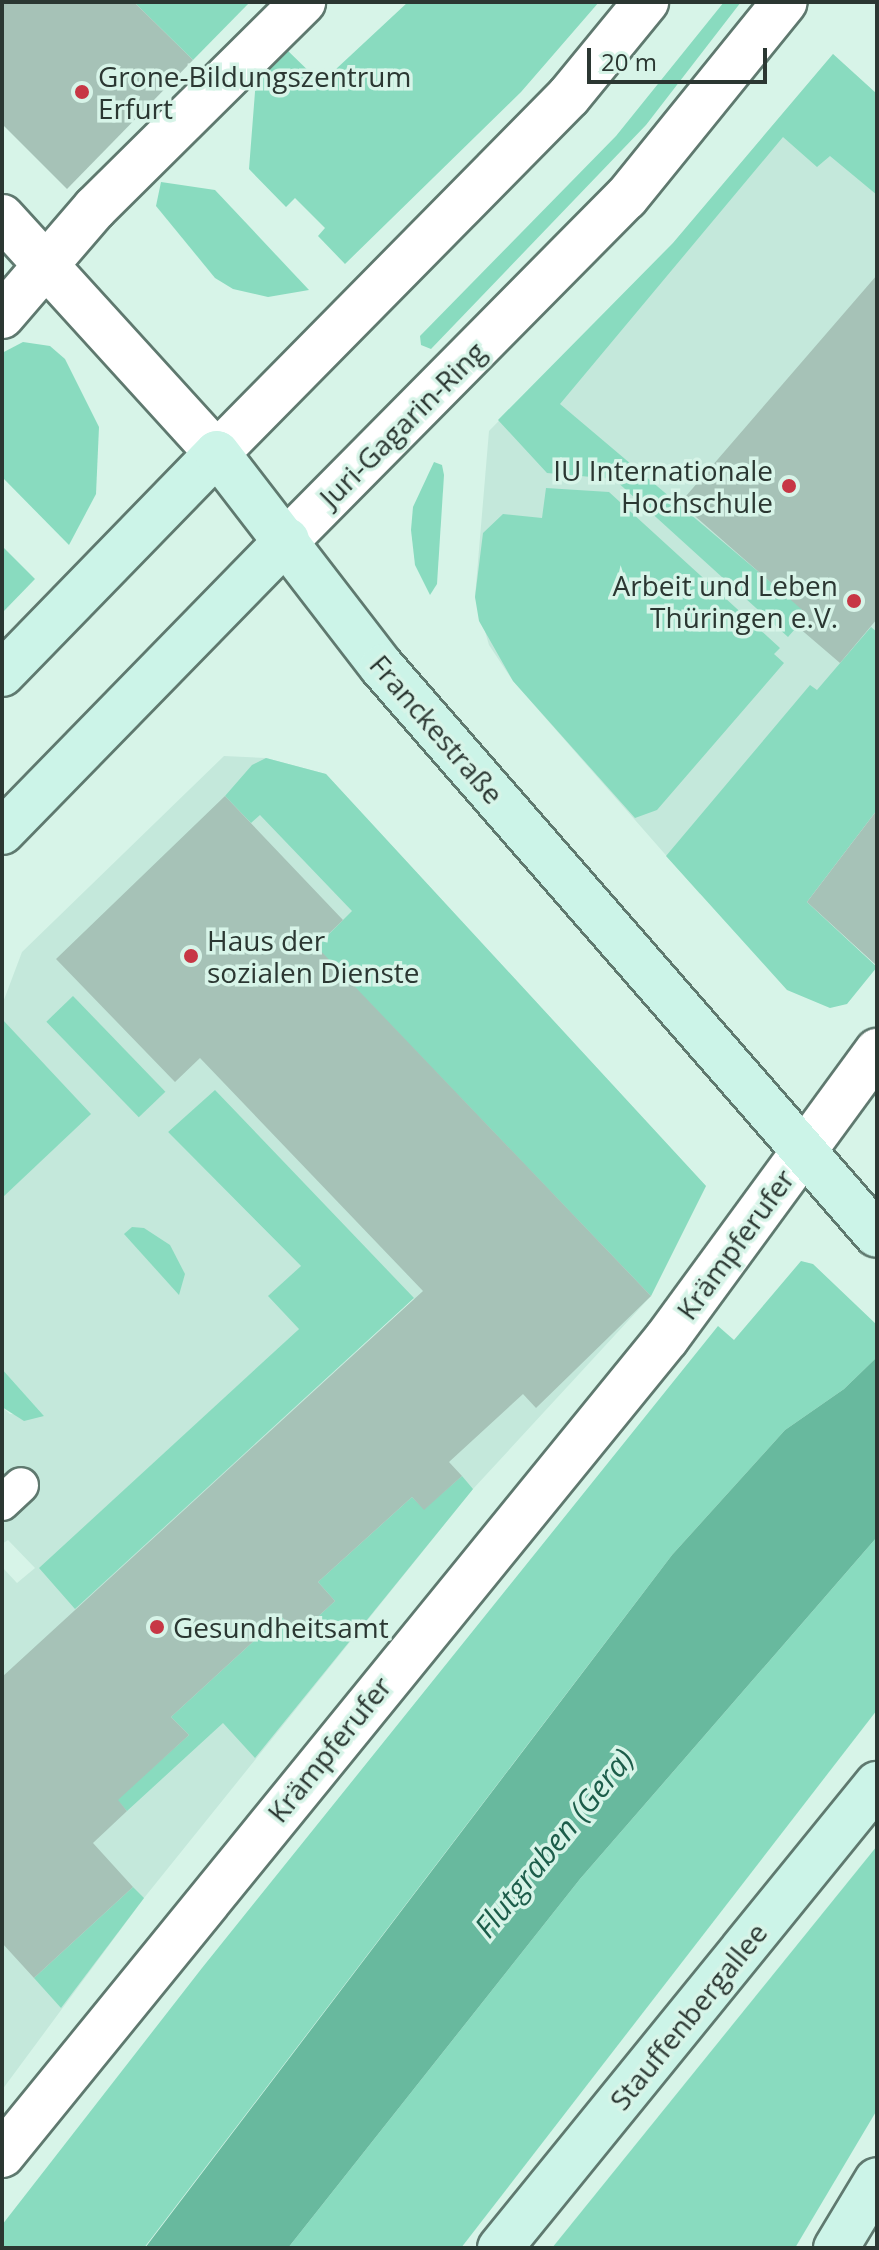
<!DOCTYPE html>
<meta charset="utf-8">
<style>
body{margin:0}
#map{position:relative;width:879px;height:2250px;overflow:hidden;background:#d7f4e8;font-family:"Open Sans",sans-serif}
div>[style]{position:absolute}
.built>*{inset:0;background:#c4e8db}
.green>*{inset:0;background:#89dbbf;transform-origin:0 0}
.water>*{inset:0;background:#68b99e}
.building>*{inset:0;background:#a6c2b7}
.roads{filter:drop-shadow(2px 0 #5f796f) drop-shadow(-2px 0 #5f796f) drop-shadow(0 2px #5f796f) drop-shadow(0 -2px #5f796f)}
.lane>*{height:34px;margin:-17px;padding:0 17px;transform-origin:17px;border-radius:17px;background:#fff}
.street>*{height:44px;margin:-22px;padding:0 22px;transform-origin:22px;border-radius:22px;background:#fff}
.secondary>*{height:44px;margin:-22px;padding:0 22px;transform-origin:22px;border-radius:22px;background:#ccf4e8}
.dots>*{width:22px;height:22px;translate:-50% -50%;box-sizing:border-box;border:4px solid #d7f4e8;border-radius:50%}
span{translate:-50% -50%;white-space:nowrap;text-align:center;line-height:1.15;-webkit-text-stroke:7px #d7f4e8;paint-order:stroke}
.poi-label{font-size:28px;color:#2b3732}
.left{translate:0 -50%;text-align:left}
.right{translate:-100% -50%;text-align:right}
.street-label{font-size:28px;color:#2b3732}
.water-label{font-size:30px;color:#1c5d4a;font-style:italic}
.frame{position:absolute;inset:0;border:4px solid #2b3732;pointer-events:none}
.scale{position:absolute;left:587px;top:48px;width:180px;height:36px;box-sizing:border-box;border:4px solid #2b3732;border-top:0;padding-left:10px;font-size:24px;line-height:28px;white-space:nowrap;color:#2b3732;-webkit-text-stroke:6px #d7f4e8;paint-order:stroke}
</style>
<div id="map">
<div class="built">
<i style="clip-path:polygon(833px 54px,877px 94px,877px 734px,777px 817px,700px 894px,513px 681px,489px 645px,475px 597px,489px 431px,673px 243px)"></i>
<i style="clip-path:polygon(evenodd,224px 756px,266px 758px,326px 774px,706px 1186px,651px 1296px,473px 1489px,144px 1898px,2px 2090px,2px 1567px,17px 1583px,35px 1568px,8px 1540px,2px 1544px,2px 1407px,10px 1414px,44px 1416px,2px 1369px,2px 1005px,22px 952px,224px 756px,215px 1091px,414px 1299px,75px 1608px,40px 1568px,299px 1329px,301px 1266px,168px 1132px,215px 1091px)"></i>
</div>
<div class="green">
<i style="clip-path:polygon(134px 2px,250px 2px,193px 60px)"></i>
<i style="clip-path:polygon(408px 2px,599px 2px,521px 92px,345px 264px,318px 236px,325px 228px,295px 198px,286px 207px,249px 169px,256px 79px,285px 48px,321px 83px)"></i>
<i style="clip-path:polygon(724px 2px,741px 2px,646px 125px,431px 349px,421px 345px,420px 336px,616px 136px)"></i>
<i style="clip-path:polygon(833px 54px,877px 94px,877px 195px,830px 156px,817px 167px,783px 137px,560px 404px,774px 585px,829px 590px,788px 637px,614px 479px,547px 473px,498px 420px,673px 243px)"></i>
<i style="clip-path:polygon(161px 182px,215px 190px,309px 290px,268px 297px,233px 289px,215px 278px,156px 206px)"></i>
<i style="clip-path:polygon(23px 342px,50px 346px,65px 359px,99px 427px,96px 494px,69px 545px,2px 477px,2px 353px)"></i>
<i style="clip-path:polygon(434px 462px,442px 465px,444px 475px,437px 584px,430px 595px,415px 565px,411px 530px,413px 507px)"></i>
<i style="clip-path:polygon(546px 488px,609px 492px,780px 648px,774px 654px,784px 663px,657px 810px,635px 818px,513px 681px,479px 621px,475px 597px,483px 533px,503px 514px,542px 518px)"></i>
<i style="clip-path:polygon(2px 546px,35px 579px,2px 613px)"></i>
<i style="clip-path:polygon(871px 627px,877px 632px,877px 810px,807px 902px,877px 967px,847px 1004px,830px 1008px,787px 990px,666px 856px,810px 685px,817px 690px)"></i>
<i style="clip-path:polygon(266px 758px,326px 774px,706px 1186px,651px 1296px,316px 947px,352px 911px,260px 815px,251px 823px,225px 796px,252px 765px)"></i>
<i style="left:73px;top:996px;width:133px;height:37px;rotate:46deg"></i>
<i style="clip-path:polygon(2px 1019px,91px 1114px,2px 1198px)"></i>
<i style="clip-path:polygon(215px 1090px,414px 1298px,75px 1609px,39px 1568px,299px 1329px,268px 1296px,301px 1266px,168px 1132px)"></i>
<i style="clip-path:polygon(132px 1227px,144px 1228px,170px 1245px,185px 1274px,179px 1295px,124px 1234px)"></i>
<i style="clip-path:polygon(801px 1261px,813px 1264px,877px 1325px,877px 1357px,844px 1389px,785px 1430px,672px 1555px,144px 2248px,2px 2248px,2px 2225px,202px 1968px,718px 1326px,734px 1340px)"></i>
<i style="clip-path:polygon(2px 1369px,44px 1416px,24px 1421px,2px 1407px)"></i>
<i style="clip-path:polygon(462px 1476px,473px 1489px,255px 1758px,223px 1723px,127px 1811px,101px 1782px,151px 1769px,189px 1735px,171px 1717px,281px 1616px,298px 1635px,335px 1601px,318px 1582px,412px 1497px,424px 1509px)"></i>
<i style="clip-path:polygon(877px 1537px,877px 1710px,461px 2248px,288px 2248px,580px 1879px)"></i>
<i style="clip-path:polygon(877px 1846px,877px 2110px,795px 2248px,552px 2248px)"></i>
<i style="clip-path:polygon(133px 1887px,144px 1898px,61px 2008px,34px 1978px)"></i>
</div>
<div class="water">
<i style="clip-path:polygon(877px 1357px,877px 1537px,580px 1879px,288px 2248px,145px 2248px,672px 1555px,785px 1430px,844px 1389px)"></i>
</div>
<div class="building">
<i style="clip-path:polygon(2px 2px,134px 2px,193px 60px,67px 189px,2px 124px)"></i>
<i style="clip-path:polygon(877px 275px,877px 619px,840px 663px,798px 627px,808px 615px,680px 503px)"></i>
<i style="clip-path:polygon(225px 796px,343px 920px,316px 946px,651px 1296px,536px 1408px,523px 1394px,449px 1462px,462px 1476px,424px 1510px,412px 1497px,318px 1582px,335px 1601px,298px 1635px,281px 1616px,171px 1717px,189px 1735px,118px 1800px,127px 1811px,93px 1843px,133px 1887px,34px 1978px,2px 1943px,2px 1677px,423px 1291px,200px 1058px,175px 1082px,56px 959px)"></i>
<i style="clip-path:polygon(877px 810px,877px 966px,807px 902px)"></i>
</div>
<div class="roads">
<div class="lane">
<i style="left:2px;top:1503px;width:26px;rotate:-43deg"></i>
</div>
<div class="street">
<i style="left:2px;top:217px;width:319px;rotate:47.7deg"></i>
<i style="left:217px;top:453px;width:501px;rotate:-45.4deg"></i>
<i style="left:569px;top:96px;width:122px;rotate:-50.7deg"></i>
<i style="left:2px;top:316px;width:143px;rotate:-49.3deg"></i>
<i style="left:95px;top:208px;width:293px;rotate:-44.7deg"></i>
<i style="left:287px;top:540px;width:482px;rotate:-45.3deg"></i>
<i style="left:626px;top:198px;width:252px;rotate:-51deg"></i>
<i style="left:2px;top:2155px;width:1053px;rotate:-50.86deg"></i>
<i style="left:667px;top:1338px;width:356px;rotate:-53.8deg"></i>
</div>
<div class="secondary">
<i style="left:2px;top:674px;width:308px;rotate:-45.8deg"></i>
<i style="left:217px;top:453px;width:270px;rotate:52.4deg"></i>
<i style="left:382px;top:667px;width:753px;rotate:48.93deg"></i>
<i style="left:2px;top:832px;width:408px;rotate:-45.7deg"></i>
<i style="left:500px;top:2248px;width:598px;rotate:-50.91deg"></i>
<i style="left:836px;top:2248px;width:79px;rotate:-58.9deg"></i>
</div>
</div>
<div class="dots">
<i style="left:82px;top:92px;background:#c73745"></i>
<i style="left:789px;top:486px;background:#c73745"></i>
<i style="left:854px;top:601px;background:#c73745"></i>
<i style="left:191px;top:956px;background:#c73745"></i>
<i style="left:157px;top:1627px;background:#c73745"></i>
</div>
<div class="poi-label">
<span class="left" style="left:98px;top:92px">Grone-Bildungszentrum<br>Erfurt</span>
<span class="right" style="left:773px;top:486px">IU Internationale<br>Hochschule</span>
<span class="right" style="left:838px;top:601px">Arbeit und Leben<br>Thüringen e.V.</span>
<span class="left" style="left:207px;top:956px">Haus der<br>sozialen Dienste</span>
<span class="left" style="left:173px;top:1627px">Gesundheitsamt</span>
</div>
<div class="street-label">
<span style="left:402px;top:424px;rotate:-45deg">Juri-Gagarin-Ring</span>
<span style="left:437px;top:729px;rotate:49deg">Franckestraße</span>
<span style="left:735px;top:1244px;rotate:-54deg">Krämpferufer</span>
<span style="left:329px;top:1749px;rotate:-51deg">Krämpferufer</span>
<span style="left:688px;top:2016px;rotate:-51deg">Stauffenbergallee</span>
</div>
<div class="water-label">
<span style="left:554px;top:1843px;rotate:-51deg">Flutgraben (Gera)</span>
</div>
<div class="frame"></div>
<div class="scale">20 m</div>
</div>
